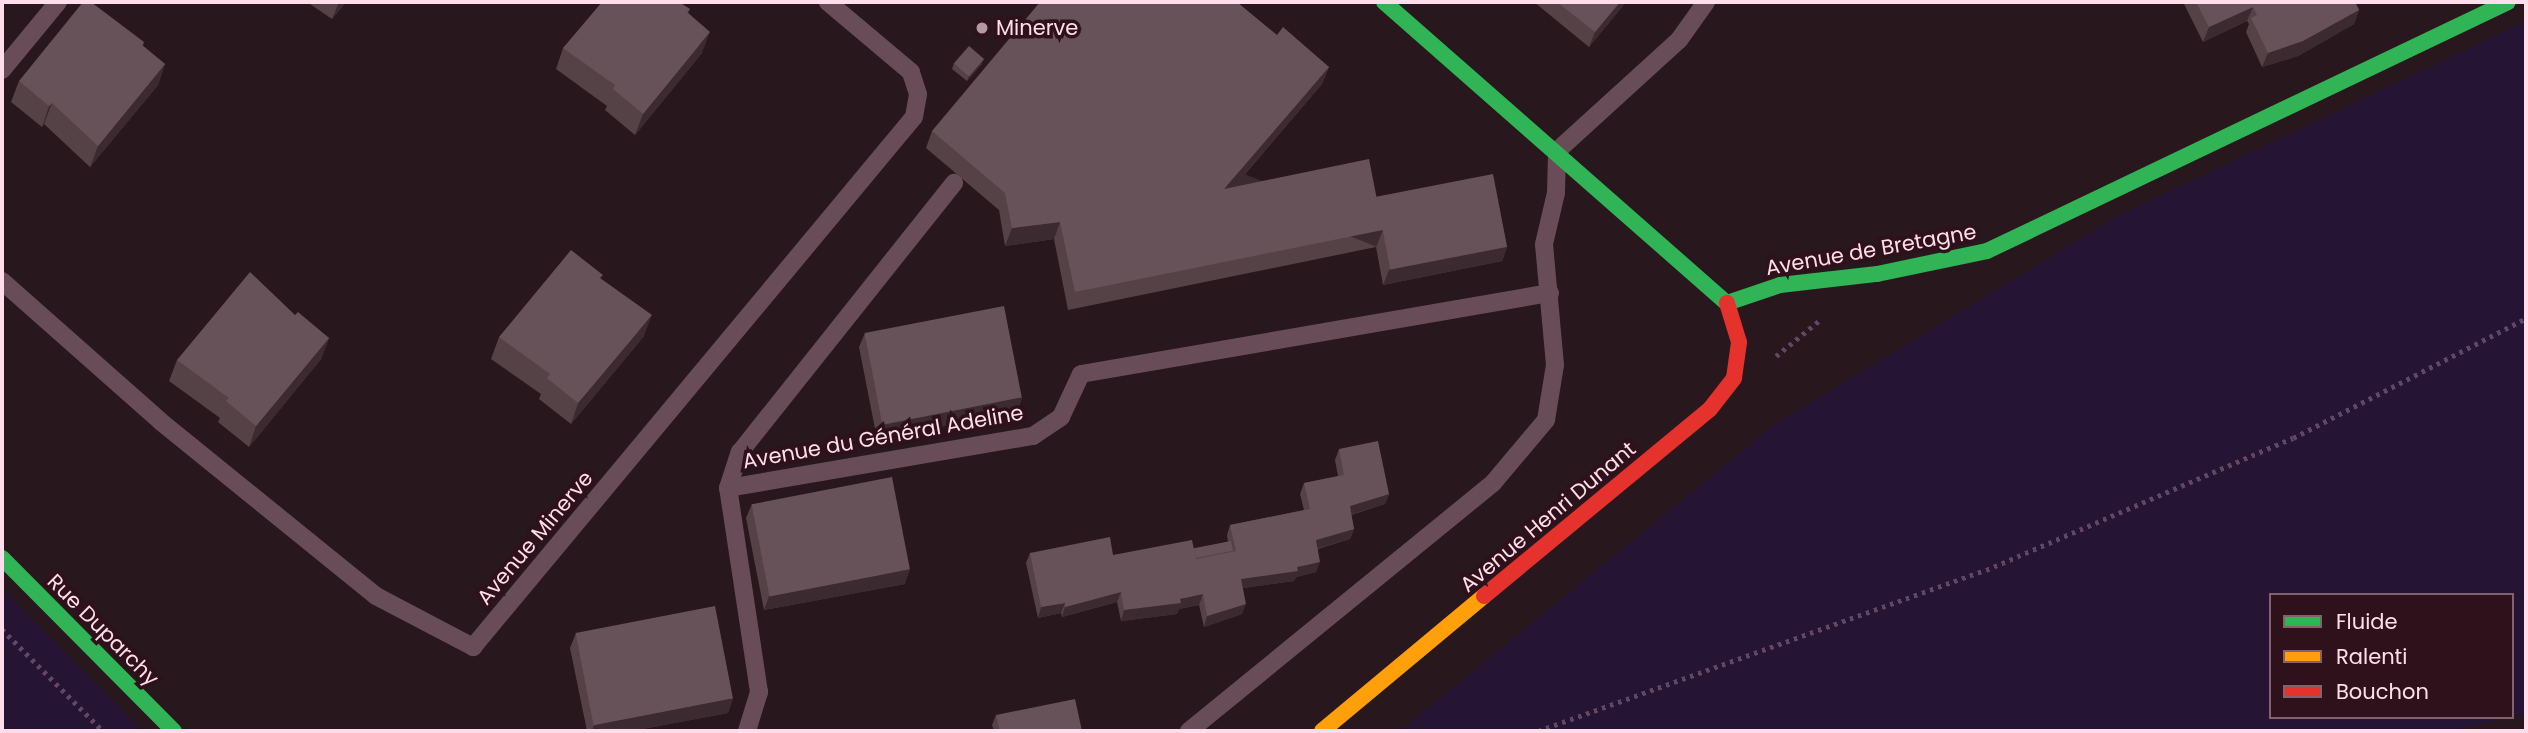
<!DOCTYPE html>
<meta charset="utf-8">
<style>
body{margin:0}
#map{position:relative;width:2528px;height:733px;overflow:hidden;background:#28171d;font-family:Poppins,sans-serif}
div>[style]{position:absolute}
.green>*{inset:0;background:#251434}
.path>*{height:4.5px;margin-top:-2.25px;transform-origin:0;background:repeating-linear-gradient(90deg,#614761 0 3.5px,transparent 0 8.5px)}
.lane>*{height:18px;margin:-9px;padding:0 9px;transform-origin:9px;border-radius:9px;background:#684c58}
.fast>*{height:16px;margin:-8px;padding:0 8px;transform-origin:8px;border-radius:8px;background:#30b455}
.slow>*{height:16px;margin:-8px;padding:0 8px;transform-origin:8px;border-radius:8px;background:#ff9f0a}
.jam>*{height:16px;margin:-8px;padding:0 8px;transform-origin:8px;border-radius:8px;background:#e5322d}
.wall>*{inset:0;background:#554247}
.shaded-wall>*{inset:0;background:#3b2a2f;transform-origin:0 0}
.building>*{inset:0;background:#675259;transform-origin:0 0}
.dots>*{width:19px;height:19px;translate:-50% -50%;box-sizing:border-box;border:4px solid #2e111a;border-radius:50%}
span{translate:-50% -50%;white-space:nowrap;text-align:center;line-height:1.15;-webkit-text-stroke:7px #2e111a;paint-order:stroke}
.poi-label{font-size:21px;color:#ffddea}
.left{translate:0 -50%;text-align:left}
.street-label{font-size:21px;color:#ffddea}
.frame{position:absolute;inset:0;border:4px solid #ffddea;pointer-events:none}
.legend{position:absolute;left:2269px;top:593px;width:245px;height:126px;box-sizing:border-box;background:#2e111a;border:2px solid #82636d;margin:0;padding:9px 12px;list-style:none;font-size:21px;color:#ffddea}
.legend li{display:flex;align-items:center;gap:14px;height:35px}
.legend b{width:35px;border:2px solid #82636d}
</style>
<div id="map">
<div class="green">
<i style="clip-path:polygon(evenodd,2526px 21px,2526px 715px,2449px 731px,1400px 731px,1773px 426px,2116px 217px,2526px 21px,2271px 595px,2512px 595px,2512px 717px,2271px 717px,2271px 595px)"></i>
<i style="clip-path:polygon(2px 589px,142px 731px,2px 731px)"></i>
</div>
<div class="path">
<i style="left:1776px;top:356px;width:58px;rotate:-39.4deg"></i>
<i style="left:2px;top:629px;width:144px;rotate:45.3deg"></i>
<i style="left:1538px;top:731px;width:476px;rotate:-19.8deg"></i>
<i style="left:1986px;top:570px;width:334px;rotate:-23.3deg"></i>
<i style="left:2293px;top:438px;width:262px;rotate:-27.2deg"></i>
</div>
<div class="lane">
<i style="left:2px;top:70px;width:88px;rotate:-50.5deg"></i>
<i style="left:2px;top:281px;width:211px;rotate:41.5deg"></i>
<i style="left:160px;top:421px;width:278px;rotate:39deg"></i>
<i style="left:376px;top:596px;width:110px;rotate:27.7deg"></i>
<i style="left:473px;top:647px;width:689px;rotate:-50.24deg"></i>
<i style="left:914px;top:117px;width:23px;rotate:-80deg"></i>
<i style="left:918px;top:94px;width:23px;rotate:-108deg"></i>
<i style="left:911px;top:72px;width:109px;rotate:-139.9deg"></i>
<i style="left:728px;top:488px;width:309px;rotate:-9.7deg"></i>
<i style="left:1033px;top:436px;width:34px;rotate:-34deg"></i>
<i style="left:1061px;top:417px;width:47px;rotate:-65.1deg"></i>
<i style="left:1081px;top:374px;width:476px;rotate:-9.8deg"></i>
<i style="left:747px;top:731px;width:41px;rotate:-72.9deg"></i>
<i style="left:759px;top:692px;width:206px;rotate:-98.6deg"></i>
<i style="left:728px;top:488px;width:38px;rotate:-72deg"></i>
<i style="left:740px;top:452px;width:344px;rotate:-51.5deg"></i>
<i style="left:1189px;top:731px;width:392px;rotate:-39.2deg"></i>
<i style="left:1493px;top:483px;width:82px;rotate:-49.9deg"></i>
<i style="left:1546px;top:420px;width:56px;rotate:-80.7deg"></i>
<i style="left:1555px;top:365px;width:121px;rotate:-95.2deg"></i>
<i style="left:1544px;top:244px;width:52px;rotate:-76.8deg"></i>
<i style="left:1556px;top:193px;width:42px;rotate:-88.6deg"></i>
<i style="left:1557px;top:151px;width:165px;rotate:-42.3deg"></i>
<i style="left:1679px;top:40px;width:47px;rotate:-54.6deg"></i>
</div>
<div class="fast">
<i style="left:1384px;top:2px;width:456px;rotate:41.3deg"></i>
<i style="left:1727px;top:303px;width:56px;rotate:-18.8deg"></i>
<i style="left:1780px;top:285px;width:98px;rotate:-6.5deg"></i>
<i style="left:1877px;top:274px;width:112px;rotate:-11.8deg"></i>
<i style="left:1987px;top:251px;width:577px;rotate:-25.54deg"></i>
<i style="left:2px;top:558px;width:244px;rotate:45.2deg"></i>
</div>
<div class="slow">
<i style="left:1322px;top:731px;width:211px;rotate:-39.8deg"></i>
</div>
<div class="jam">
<i style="left:1484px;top:596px;width:293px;rotate:-39.6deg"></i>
<i style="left:1710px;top:409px;width:39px;rotate:-52deg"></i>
<i style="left:1734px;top:378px;width:36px;rotate:-82deg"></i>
<i style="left:1739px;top:342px;width:41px;rotate:-107.1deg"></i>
</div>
<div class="wall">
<i style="clip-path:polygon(307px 2px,346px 2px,332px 19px)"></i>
<i style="clip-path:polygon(1534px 2px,1626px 2px,1589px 47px)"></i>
<i style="clip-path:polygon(2183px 2px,2355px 2px,2359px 10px,2354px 24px,2298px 56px,2262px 67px,2246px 32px,2249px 24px,2247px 21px,2203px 42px)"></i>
<i style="clip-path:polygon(690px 9px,688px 13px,702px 53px,635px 135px,605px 110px,607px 106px,556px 69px,563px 48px)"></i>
<i style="clip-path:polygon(1277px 35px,1329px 67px,1322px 84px,1234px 187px,1376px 197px,1507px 247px,1502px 261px,1383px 285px,1376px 247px,1068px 310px,1054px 239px,1005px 246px,999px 210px,926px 148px,932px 131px)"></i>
<i style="clip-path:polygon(144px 42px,143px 46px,165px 64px,158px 85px,90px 167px,44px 124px,42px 127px,11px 102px,19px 81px)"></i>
<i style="clip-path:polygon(954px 63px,982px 64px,967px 81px,952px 69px)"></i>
<i style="clip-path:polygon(601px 279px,644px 336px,571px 424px,539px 399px,541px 394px,491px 359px,499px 337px)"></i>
<i style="clip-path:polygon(295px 315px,329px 338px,321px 359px,249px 447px,218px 422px,220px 418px,169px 381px,177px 360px)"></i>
<i style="clip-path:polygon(865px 333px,1022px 397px,1017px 412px,877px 439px,859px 347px)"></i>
<i style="clip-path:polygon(1339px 449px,1389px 494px,1385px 504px,1351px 515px,1354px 529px,1350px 539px,1318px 549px,1316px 572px,1296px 577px,1294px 581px,1243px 588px,1242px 614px,1204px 627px,1199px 605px,1179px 609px,1177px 614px,1121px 621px,1117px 602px,1062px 617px,1061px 613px,1038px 618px,1026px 563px,1030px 553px,1113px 555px,1194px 549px,1228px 542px,1227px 535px,1230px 525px,1304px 510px,1300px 494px,1304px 483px,1338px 476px,1335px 460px)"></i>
<i style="clip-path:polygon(752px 504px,905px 584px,764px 610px,746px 518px)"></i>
<i style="clip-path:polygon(576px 633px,733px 698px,728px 713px,632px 731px,587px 731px,570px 648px)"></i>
<i style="clip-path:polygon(996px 715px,1082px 731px,994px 731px,992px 725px)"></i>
</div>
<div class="shaded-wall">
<i style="clip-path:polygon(339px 2px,346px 2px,332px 19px)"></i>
<i style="clip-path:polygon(1620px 2px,1626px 2px,1589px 47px,1595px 32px)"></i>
<i style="clip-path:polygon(2253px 7px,2247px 21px,2203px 42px,2209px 27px)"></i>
<i style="clip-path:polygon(2359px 10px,2354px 24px,2298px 56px,2262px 67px,2268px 53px)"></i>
<i style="clip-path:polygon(710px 32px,702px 53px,635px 135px,643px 114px)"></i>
<i style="clip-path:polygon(984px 59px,982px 64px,967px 81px,969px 75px)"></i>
<i style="clip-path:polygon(165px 64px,158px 85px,90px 167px,98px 146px)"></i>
<i style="clip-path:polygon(1329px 67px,1322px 84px,1217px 206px,1224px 189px)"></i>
<i style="clip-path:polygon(52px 103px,44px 124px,42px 127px,49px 106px)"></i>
<i style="clip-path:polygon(1060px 222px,1054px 239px,1005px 246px,1012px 228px)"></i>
<i style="left:1383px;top:230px;width:18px;height:314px;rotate:112deg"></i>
<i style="clip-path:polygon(1507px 247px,1502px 261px,1383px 285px,1389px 270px)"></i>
<i style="clip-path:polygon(652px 315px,644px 336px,571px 424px,578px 403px)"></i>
<i style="clip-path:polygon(329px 338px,321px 359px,249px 447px,256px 426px)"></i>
<i style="clip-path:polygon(1022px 397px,1017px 412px,877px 439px,883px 425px)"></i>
<i style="clip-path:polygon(1389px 494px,1385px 504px,1346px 516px,1350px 506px)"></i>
<i style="clip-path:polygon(1354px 529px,1350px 539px,1312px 550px,1316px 540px)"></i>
<i style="clip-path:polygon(1320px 562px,1316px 572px,1296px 577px,1294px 581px,1237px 589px,1241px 579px)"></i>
<i style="clip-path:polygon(910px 569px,905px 584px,764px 610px,769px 596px)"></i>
<i style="clip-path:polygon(1121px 592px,1117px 602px,1062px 617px,1065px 607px)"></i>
<i style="clip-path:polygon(1203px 594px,1199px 605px,1179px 609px,1177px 614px,1121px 621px,1124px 610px)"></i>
<i style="clip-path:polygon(1065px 603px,1061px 613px,1038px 618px,1041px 607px)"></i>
<i style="clip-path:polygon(1246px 604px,1242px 614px,1204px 627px,1207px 616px)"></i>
<i style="clip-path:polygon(733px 698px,728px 713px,632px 731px,592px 731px,594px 725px)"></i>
</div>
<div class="building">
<i style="clip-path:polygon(83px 2px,91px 2px,144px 42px,142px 45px,165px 64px,98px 146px,52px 103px,49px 106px,19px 81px)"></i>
<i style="clip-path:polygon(602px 2px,679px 2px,690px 9px,687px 12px,710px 32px,643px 114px,613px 89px,615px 85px,563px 48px)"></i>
<i style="clip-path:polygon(1040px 2px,1237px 2px,1277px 35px,1283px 27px,1329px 67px,1224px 189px,1369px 159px,1383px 230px,1075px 292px,1060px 222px,1012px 228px,1005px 193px,932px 131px)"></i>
<i style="clip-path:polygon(1557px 2px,1620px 2px,1595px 32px)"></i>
<i style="clip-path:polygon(2196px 2px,2355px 2px,2359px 10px,2303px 41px,2268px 53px,2251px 18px,2257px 15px,2253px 7px,2209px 27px)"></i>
<i style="left:969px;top:46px;width:20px;height:23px;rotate:41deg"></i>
<i style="left:1493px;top:174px;width:74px;height:119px;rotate:79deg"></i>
<i style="clip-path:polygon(571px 250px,603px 275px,600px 278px,652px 315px,578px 403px,547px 378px,550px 374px,499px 337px)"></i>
<i style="clip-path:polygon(250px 272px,295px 315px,298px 312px,329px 338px,256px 426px,226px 401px,229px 398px,177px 360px)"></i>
<i style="left:1004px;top:306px;width:93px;height:142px;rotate:79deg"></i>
<i style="clip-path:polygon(1378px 441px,1389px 494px,1350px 506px,1354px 529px,1316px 540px,1320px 562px,1297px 567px,1298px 571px,1241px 579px,1246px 604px,1207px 616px,1203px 594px,1180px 599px,1181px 603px,1124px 610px,1121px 592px,1065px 607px,1065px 603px,1041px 607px,1030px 553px,1110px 537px,1113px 555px,1192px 540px,1196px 559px,1236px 551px,1230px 525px,1310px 509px,1304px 483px,1344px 475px,1339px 449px)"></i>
<i style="left:892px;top:477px;width:94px;height:143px;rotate:79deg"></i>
<i style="left:1231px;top:541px;width:10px;height:38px;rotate:79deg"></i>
<i style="left:715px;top:606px;width:94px;height:142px;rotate:79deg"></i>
<i style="clip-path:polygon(1075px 699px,1082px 731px,1000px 731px,996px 715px)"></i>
</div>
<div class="dots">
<i style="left:982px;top:28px;background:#b498a2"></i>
</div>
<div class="poi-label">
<span class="left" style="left:996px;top:28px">Minerve</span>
</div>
<div class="street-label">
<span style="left:1871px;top:250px;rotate:-10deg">Avenue de Bretagne</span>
<span style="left:883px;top:437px;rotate:-10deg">Avenue du Général Adeline</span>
<span style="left:1548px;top:517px;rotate:-40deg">Avenue Henri Dunant</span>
<span style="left:535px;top:538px;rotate:-50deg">Avenue Minerve</span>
<span style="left:103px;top:630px;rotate:45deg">Rue Duparchy</span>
</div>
<div class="frame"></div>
<ul class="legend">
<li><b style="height:9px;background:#30b455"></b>Fluide</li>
<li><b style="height:9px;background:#ff9f0a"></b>Ralenti</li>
<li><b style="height:9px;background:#e5322d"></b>Bouchon</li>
</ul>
</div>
